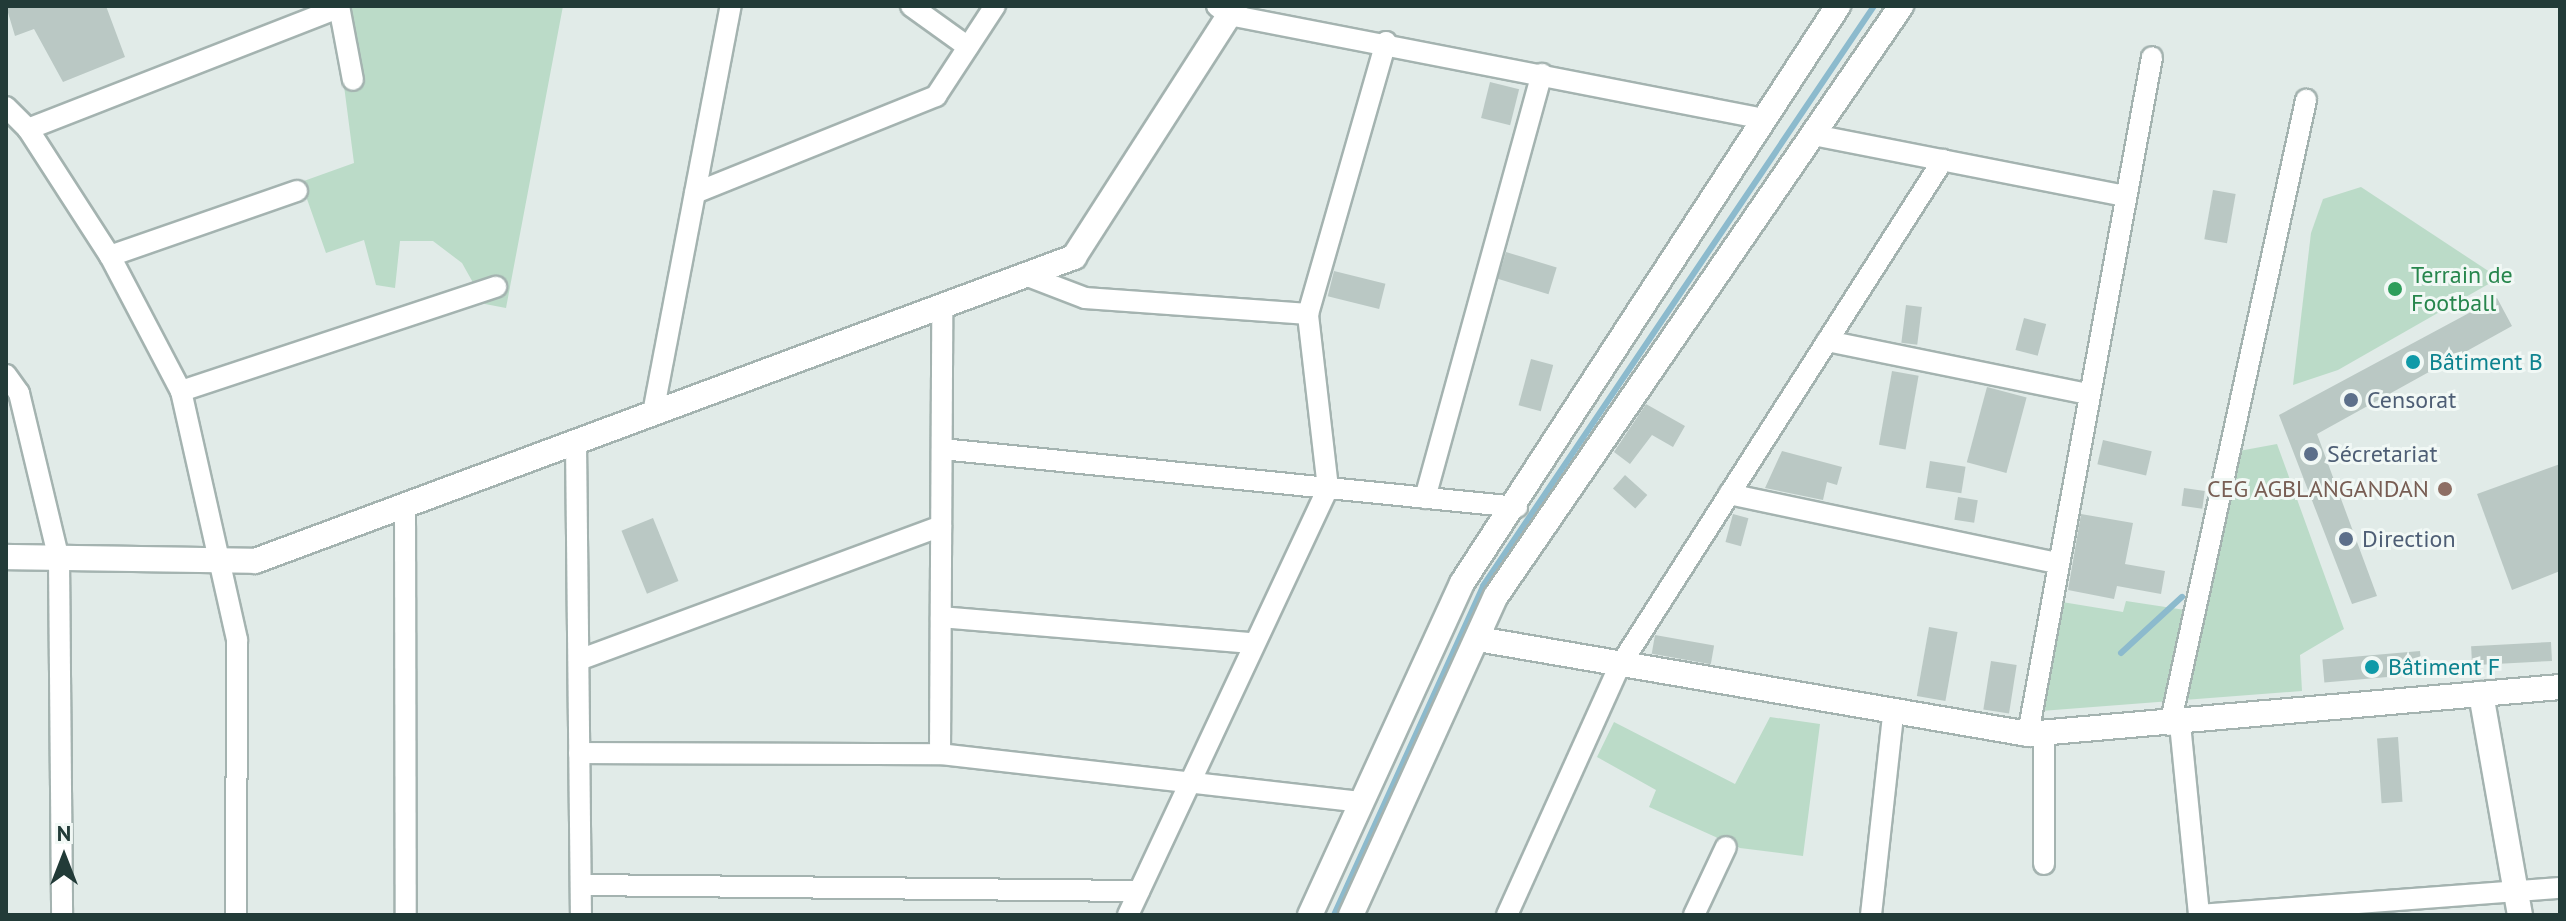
<!DOCTYPE html>
<meta charset="utf-8">
<style>
body{margin:0}
#map{position:relative;width:2566px;height:921px;overflow:hidden;background:#e1ebe8;font-family:"PT Sans",sans-serif}
div>[style]{position:absolute}
.green>*{inset:0;background:#bbdbc8}
.stream>*{height:6px;margin:-3px;padding:0 3px;transform-origin:3px;border-radius:3px;background:#8cbacd}
.building>*{inset:0;background:#bac8c4;transform-origin:0 0}
.roads{filter:drop-shadow(2px 0 #a4b3b0) drop-shadow(-2px 0 #a4b3b0) drop-shadow(0 2px #a4b3b0) drop-shadow(0 -2px #a4b3b0)}
.minor>*{height:20px;margin:-10px;padding:0 10px;transform-origin:10px;border-radius:10px;background:#fff}
.tertiary>*{height:24px;margin:-12px;padding:0 12px;transform-origin:12px;border-radius:12px;background:#fff}
.dots>*{width:22px;height:22px;translate:-50% -50%;box-sizing:border-box;border:4px solid #f1f8f5;border-radius:50%}
span{translate:-50% -50%;white-space:nowrap;text-align:center;line-height:1.15;-webkit-text-stroke:6px #f1f8f5;paint-order:stroke}
.leisure-label{font-size:24px;color:#27864d}
.left{translate:0 -50%;text-align:left}
.culture-label{font-size:24px;color:#0d838f}
.service-label{font-size:24px;color:#4e5e75}
.education-label{font-size:24px;color:#785e54}
.right{translate:-100% -50%;text-align:right}
.frame{position:absolute;inset:0;border:8px solid #223b38;pointer-events:none}
.north{position:absolute;left:24px;top:817px;width:80px;height:80px;-webkit-text-stroke:6px #f1f8f5;paint-order:stroke;rotate:0deg;font-size:22px;font-weight:700;line-height:32px;text-align:center;color:#223b38}
.north::after{content:'';display:block;margin:auto;width:28px;height:36px;background:#223b38;clip-path:polygon(50% 0,100% 100%,50% 72%,0 100%)}
</style>
<div id="map">
<div class="green">
<i style="clip-path:polygon(348px 6px,563px 6px,506px 308px,485px 304px,462px 263px,433px 241px,400px 241px,395px 288px,376px 285px,364px 240px,326px 253px,301px 182px,354px 163px,343px 78px)"></i>
<i style="clip-path:polygon(2361px 187px,2499px 278px,2338px 370px,2293px 385px,2311px 233px,2323px 199px)"></i>
<i style="clip-path:polygon(2277px 444px,2344px 629px,2300px 655px,2302px 691px,2041px 711px,2062px 602px,2123px 612px,2126px 601px,2205px 613px,2239px 451px)"></i>
<i style="clip-path:polygon(1770px 717px,1820px 724px,1803px 856px,1740px 848px,1649px 807px,1656px 790px,1597px 757px,1614px 722px,1735px 784px)"></i>
</div>
<div class="stream">
<i style="left:2121px;top:653px;width:83px;rotate:-42.6deg"></i>
<i style="left:1334px;top:915px;width:361px;rotate:-65.6deg"></i>
<i style="left:1483px;top:586px;width:699px;rotate:-56.01deg"></i>
</div>
<div class="building">
<i style="clip-path:polygon(6px 6px,106px 6px,125px 57px,63px 82px,34px 29px,15px 36px)"></i>
<i style="left:1490px;top:82px;width:30px;height:37px;rotate:14deg"></i>
<i style="left:2213px;top:190px;width:23px;height:50px;rotate:10deg"></i>
<i style="left:1506px;top:252px;width:53px;height:28px;rotate:17deg"></i>
<i style="left:1334px;top:271px;width:53px;height:26px;rotate:14deg"></i>
<i style="clip-path:polygon(2497px 298px,2512px 326px,2317px 434px,2377px 596px,2352px 604px,2279px 415px)"></i>
<i style="left:1906px;top:305px;width:16px;height:38px;rotate:7deg"></i>
<i style="left:2024px;top:318px;width:23px;height:33px;rotate:15deg"></i>
<i style="left:1531px;top:359px;width:23px;height:48px;rotate:15deg"></i>
<i style="left:1892px;top:371px;width:27px;height:75px;rotate:10deg"></i>
<i style="left:1987px;top:387px;width:41px;height:78px;rotate:15deg"></i>
<i style="clip-path:polygon(1646px 404px,1685px 426px,1673px 447px,1652px 435px,1630px 464px,1614px 452px)"></i>
<i style="left:2103px;top:440px;width:50px;height:25px;rotate:13deg"></i>
<i style="clip-path:polygon(1782px 451px,1842px 467px,1837px 485px,1827px 482px,1823px 500px,1765px 488px)"></i>
<i style="left:1930px;top:461px;width:36px;height:27px;rotate:9deg"></i>
<i style="clip-path:polygon(2560px 464px,2560px 571px,2512px 590px,2477px 494px)"></i>
<i style="left:1625px;top:475px;width:30px;height:18px;rotate:42deg"></i>
<i style="left:2184px;top:488px;width:21px;height:18px;rotate:8deg"></i>
<i style="left:1958px;top:497px;width:20px;height:23px;rotate:9deg"></i>
<i style="left:1733px;top:514px;width:16px;height:29px;rotate:15deg"></i>
<i style="clip-path:polygon(2081px 514px,2133px 523px,2125px 564px,2165px 571px,2161px 594px,2117px 586px,2114px 599px,2068px 590px)"></i>
<i style="left:653px;top:518px;width:68px;height:34px;rotate:68deg"></i>
<i style="left:1929px;top:627px;width:29px;height:70px;rotate:10deg"></i>
<i style="left:1655px;top:635px;width:60px;height:19px;rotate:10deg"></i>
<i style="left:2551px;top:642px;width:19px;height:80px;rotate:87deg"></i>
<i style="left:2420px;top:651px;width:23px;height:98px;rotate:85deg"></i>
<i style="left:1991px;top:661px;width:26px;height:49px;rotate:9deg"></i>
<i style="left:2398px;top:737px;width:65px;height:21px;rotate:86deg"></i>
</div>
<div class="roads">
<div class="minor">
<i style="left:339px;top:6px;width:75px;rotate:79.3deg"></i>
<i style="left:911px;top:6px;width:70px;rotate:35.7deg"></i>
<i style="left:1217px;top:6px;width:15px;rotate:37deg"></i>
<i style="left:1229px;top:15px;width:540px;rotate:11deg"></i>
<i style="left:6px;top:107px;width:31px;rotate:45deg"></i>
<i style="left:28px;top:129px;width:151px;rotate:57.2deg"></i>
<i style="left:110px;top:256px;width:153px;rotate:62.3deg"></i>
<i style="left:181px;top:391px;width:255px;rotate:77.3deg"></i>
<i style="left:237px;top:640px;width:275px;rotate:90.2deg"></i>
<i style="left:28px;top:129px;width:334px;rotate:-21.3deg"></i>
<i style="left:1814px;top:135px;width:318px;rotate:11.1deg"></i>
<i style="left:695px;top:193px;width:260px;rotate:-21.9deg"></i>
<i style="left:936px;top:96px;width:108px;rotate:-56.8deg"></i>
<i style="left:110px;top:256px;width:198px;rotate:-19.2deg"></i>
<i style="left:1025px;top:275px;width:64px;rotate:21deg"></i>
<i style="left:1085px;top:298px;width:224px;rotate:4.1deg"></i>
<i style="left:1827px;top:341px;width:266px;rotate:11.5deg"></i>
<i style="left:6px;top:375px;width:22px;rotate:54deg"></i>
<i style="left:19px;top:393px;width:171px;rotate:76.5deg"></i>
<i style="left:59px;top:559px;width:356px;rotate:89.5deg"></i>
<i style="left:181px;top:391px;width:332px;rotate:-18.3deg"></i>
<i style="left:653px;top:413px;width:414px;rotate:-79.2deg"></i>
<i style="left:576px;top:442px;width:473px;rotate:89.4deg"></i>
<i style="left:942px;top:449px;width:578px;rotate:5.76deg"></i>
<i style="left:1729px;top:494px;width:335px;rotate:11.9deg"></i>
<i style="left:1425px;top:498px;width:440px;rotate:-74.6deg"></i>
<i style="left:405px;top:506px;width:409px;rotate:89.9deg"></i>
<i style="left:941px;top:617px;width:311px;rotate:4.8deg"></i>
<i style="left:579px;top:660px;width:386px;rotate:-20.3deg"></i>
<i style="left:2180px;top:724px;width:192px;rotate:84.3deg"></i>
<i style="left:2170px;top:725px;width:640px;rotate:-77.72deg"></i>
<i style="left:2044px;top:732px;width:132px;rotate:90deg"></i>
<i style="left:2028px;top:734px;width:688px;rotate:-79.62deg"></i>
<i style="left:579px;top:753px;width:361px;rotate:0.2deg"></i>
<i style="left:940px;top:754px;width:424px;rotate:6.5deg"></i>
<i style="left:940px;top:754px;width:447px;rotate:-89.7deg"></i>
<i style="left:581px;top:885px;width:558px;rotate:0.62deg"></i>
<i style="left:1128px;top:915px;width:472px;rotate:-64.9deg"></i>
<i style="left:1328px;top:488px;width:175px;rotate:-96.6deg"></i>
<i style="left:1308px;top:314px;width:283px;rotate:-74deg"></i>
<i style="left:1507px;top:915px;width:272px;rotate:-65.7deg"></i>
<i style="left:1619px;top:667px;width:602px;rotate:-57.42deg"></i>
<i style="left:1694px;top:915px;width:75px;rotate:-64.8deg"></i>
<i style="left:1871px;top:915px;width:201px;rotate:-83.7deg"></i>
<i style="left:2199px;top:915px;width:362px;rotate:-4.3deg"></i>
</div>
<div class="tertiary">
<i style="left:6px;top:557px;width:249px;rotate:0.9deg"></i>
<i style="left:255px;top:561px;width:874px;rotate:-20.36deg"></i>
<i style="left:1074px;top:257px;width:298px;rotate:-57.3deg"></i>
<i style="left:1478px;top:639px;width:558px;rotate:9.8deg"></i>
<i style="left:2028px;top:734px;width:534px;rotate:-5.05deg"></i>
<i style="left:2481px;top:694px;width:224px;rotate:80deg"></i>
<i style="left:1310px;top:915px;width:365px;rotate:-65.4deg"></i>
<i style="left:1462px;top:583px;width:689px;rotate:-56.91deg"></i>
<i style="left:1351px;top:915px;width:350px;rotate:-65.6deg"></i>
<i style="left:1496px;top:596px;width:716px;rotate:-55.53deg"></i>
</div>
</div>
<div class="dots">
<i style="left:2395px;top:289px;background:#2e9e5b"></i>
<i style="left:2413px;top:362px;background:#0f9aa8"></i>
<i style="left:2351px;top:400px;background:#5c6f8a"></i>
<i style="left:2311px;top:454px;background:#5c6f8a"></i>
<i style="left:2445px;top:489px;background:#8d6e63"></i>
<i style="left:2346px;top:539px;background:#5c6f8a"></i>
<i style="left:2372px;top:667px;background:#0f9aa8"></i>
</div>
<div class="leisure-label">
<span class="left" style="left:2411px;top:289px">Terrain de<br>Football</span>
</div>
<div class="culture-label">
<span class="left" style="left:2429px;top:362px">Bâtiment B</span>
<span class="left" style="left:2388px;top:667px">Bâtiment F</span>
</div>
<div class="service-label">
<span class="left" style="left:2367px;top:400px">Censorat</span>
<span class="left" style="left:2327px;top:454px">Sécretariat</span>
<span class="left" style="left:2362px;top:539px">Direction</span>
</div>
<div class="education-label">
<span class="right" style="left:2429px;top:489px">CEG AGBLANGANDAN</span>
</div>
<div class="frame"></div>
<div class="north">N</div>
</div>
